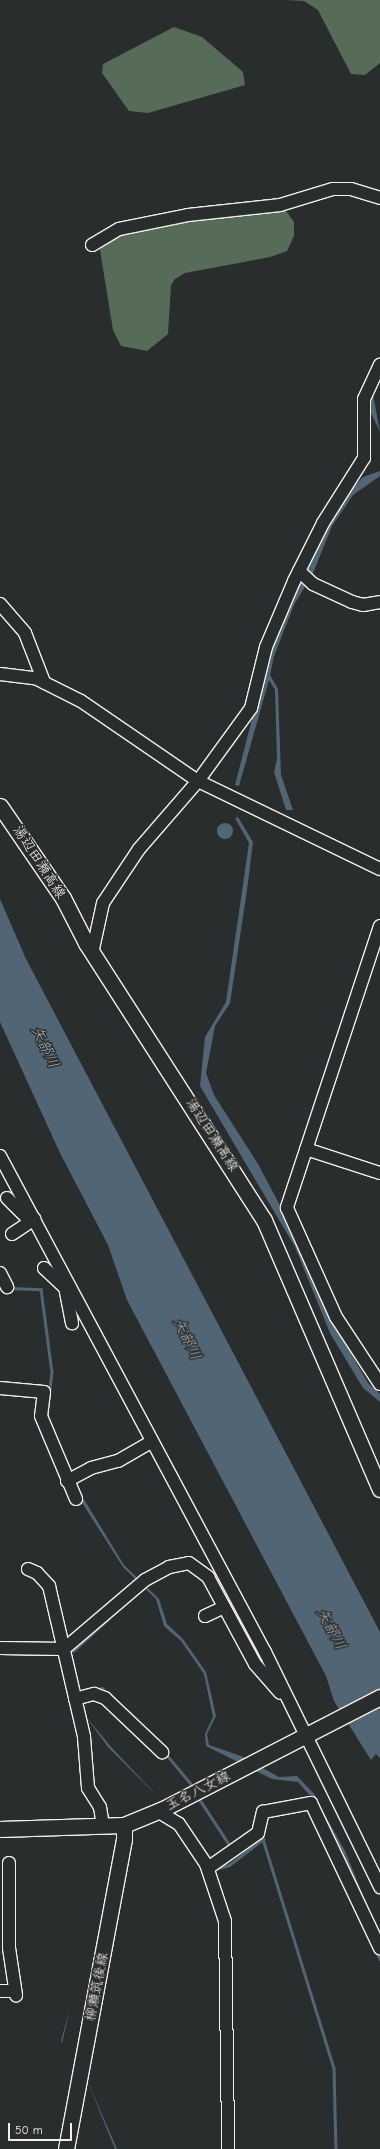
<!DOCTYPE html>
<meta charset="utf-8">
<style>
body{margin:0}
#map{position:relative;width:380px;height:2149px;overflow:hidden;background:#2a2d2e;font-family:"Comic Neue","Klee One",sans-serif}
div>[style]{position:absolute}
.green>*{inset:0;background:#576c58}
.water>*{inset:0;background:#526575}
.round{border-radius:50%}
.stream>*{height:2.5px;margin:-1.25px;padding:0 1.25px;transform-origin:1.25px;border-radius:1.25px;background:#526575}
.roads{filter:drop-shadow(1px 0 #f4f1e8) drop-shadow(-1px 0 #f4f1e8) drop-shadow(0 1px #f4f1e8) drop-shadow(0 -1px #f4f1e8)}
.minor>*{height:12px;margin:-6px;padding:0 6px;transform-origin:6px;border-radius:6px;background:#2a2d2e}
.major>*{height:15px;margin:-7.5px;padding:0 7.5px;transform-origin:7.5px;border-radius:7.5px;background:#2a2d2e}
span{translate:-50% -50%;white-space:nowrap;text-align:center;line-height:1.15;-webkit-text-stroke:3px #2a2d2e;paint-order:stroke}
.street-label{font-size:14px;color:#f4f1e8}
.water-label{font-size:15px;color:#b3b9ba;font-style:italic}
.scale{position:absolute;left:8px;top:2123px;width:64px;height:18px;box-sizing:border-box;border:2px solid #f4f1e8;border-top:0;padding-left:5px;font-size:12px;line-height:14px;white-space:nowrap;color:#f4f1e8;-webkit-text-stroke:3px #2a2d2e;paint-order:stroke}
</style>
<div id="map">
<div class="green">
<i style="clip-path:polygon(285px 0,380px 0,380px 63px,365px 75px,351px 74px,318px 10px,304px 1px)"></i>
<i style="clip-path:polygon(174px 27px,202px 37px,243px 72px,245px 85px,148px 113px,129px 111px,102px 73px,103px 64px)"></i>
<i style="clip-path:polygon(283px 207px,294px 222px,294px 236px,287px 251px,270px 257px,185px 273px,175px 279px,171px 285px,168px 334px,147px 351px,121px 346px,113px 330px,100px 250px,109px 230px)"></i>
</div>
<div class="water">
<i style="clip-path:polygon(380px 377px,373px 394px,380px 432px,369px 409px,369px 393px)"></i>
<i style="clip-path:polygon(380px 471px,380px 476px,353px 495px,332px 526px,313px 573px,294px 605px,274px 656px,270px 675px,278px 689px,281px 775px,293px 810px,286px 810px,274px 772px,277px 759px,275px 690px,269px 680px,239px 786px,235px 785px,269px 653px,316px 547px,347px 494px,363px 477px)"></i>
<i style="clip-path:polygon(238px 817px,253px 842px,247px 890px,230px 1003px,215px 1026px,206px 1073px,214px 1095px,258px 1164px,301px 1245px,337px 1329px,368px 1383px,380px 1394px,380px 1402px,363px 1388px,330px 1333px,295px 1247px,200px 1086px,205px 1037px,226px 1002px,249px 843px,235px 818px)"></i>
<i class="round" style="left:217px;top:823px;width:16px;height:16px"></i>
<i style="clip-path:polygon(0 899px,26px 959px,380px 1632px,380px 1758px,376px 1754px,371px 1760px,334px 1701px,326px 1676px,127px 1300px,108px 1245px,60px 1153px,0 1022px)"></i>
<i style="clip-path:polygon(74px 1483px,124px 1565px,159px 1599px,167px 1624px,183px 1639px,206px 1672px,216px 1716px,207px 1734px,209px 1745px,241px 1756px,279px 1777px,297px 1776px,316px 1796px,312px 1798px,298px 1782px,272px 1779px,206px 1746px,205px 1734px,213px 1717px,204px 1674px,181px 1641px,164px 1626px,156px 1599px,123px 1567px,79px 1498px)"></i>
<i style="clip-path:polygon(84px 1714px,111px 1747px,159px 1798px,108px 1747px)"></i>
<i style="clip-path:polygon(320px 1806px,345px 1851px,380px 1937px,318px 1807px)"></i>
<i style="clip-path:polygon(70px 2009px,62px 2043px,75px 2068px,61px 2041px)"></i>
<i style="clip-path:polygon(87px 2080px,117px 2149px,115px 2149px)"></i>
</div>
<div class="stream">
<i style="left:9px;top:1288px;width:32px;rotate:2deg"></i>
<i style="left:41px;top:1289px;width:84px;rotate:82.5deg"></i>
<i style="left:52px;top:1372px;width:44px;rotate:96.5deg"></i>
<i style="left:73px;top:1651px;width:47px;rotate:-42.4deg"></i>
<i style="left:95px;top:1690px;width:7px;rotate:-16deg"></i>
<i style="left:102px;top:1688px;width:7px;rotate:45deg"></i>
<i style="left:166px;top:1754px;width:38px;rotate:50deg"></i>
<i style="left:200px;top:1800px;width:56px;rotate:56.6deg"></i>
<i style="left:218px;top:1868px;width:11px;rotate:-15deg"></i>
<i style="left:229px;top:1865px;width:43px;rotate:-37.4deg"></i>
<i style="left:263px;top:1839px;width:240px;rotate:72.8deg"></i>
<i style="left:334px;top:2068px;width:81px;rotate:88.6deg"></i>
<i style="left:376px;top:1951px;width:9px;rotate:63deg"></i>
</div>
<div class="roads">
<div class="minor">
<i style="left:92px;top:245px;width:31px;rotate:-31deg"></i>
<i style="left:119px;top:229px;width:70px;rotate:-11.5deg"></i>
<i style="left:188px;top:215px;width:93px;rotate:-6.2deg"></i>
<i style="left:280px;top:205px;width:55px;rotate:-16.8deg"></i>
<i style="left:333px;top:189px;width:18px"></i>
<i style="left:351px;top:189px;width:30px;rotate:17deg"></i>
<i style="left:299px;top:571px;width:19px;rotate:43deg"></i>
<i style="left:313px;top:584px;width:43px;rotate:24.8deg"></i>
<i style="left:352px;top:602px;width:11px;rotate:15deg"></i>
<i style="left:363px;top:605px;width:17px;rotate:-10deg"></i>
<i style="left:0;top:604px;width:38px;rotate:49deg"></i>
<i style="left:25px;top:633px;width:53px;rotate:68.8deg"></i>
<i style="left:0;top:674px;width:35px;rotate:7deg"></i>
<i style="left:35px;top:678px;width:51px;rotate:26.6deg"></i>
<i style="left:81px;top:701px;width:142px;rotate:34.4deg"></i>
<i style="left:198px;top:781px;width:202px;rotate:25.8deg"></i>
<i style="left:380px;top:926px;width:297px;rotate:108.3deg"></i>
<i style="left:287px;top:1208px;width:120px;rotate:65.8deg"></i>
<i style="left:336px;top:1317px;width:80px;rotate:56.7deg"></i>
<i style="left:93px;top:949px;width:47px;rotate:-77.7deg"></i>
<i style="left:103px;top:903px;width:65px;rotate:-56.3deg"></i>
<i style="left:139px;top:849px;width:90px;rotate:-49.1deg"></i>
<i style="left:198px;top:781px;width:90px;rotate:-54deg"></i>
<i style="left:251px;top:708px;width:63px;rotate:-76.2deg"></i>
<i style="left:266px;top:647px;width:72px;rotate:-67deg"></i>
<i style="left:294px;top:581px;width:65px;rotate:-63.4deg"></i>
<i style="left:323px;top:523px;width:77px;rotate:-57.8deg"></i>
<i style="left:364px;top:458px;width:59px;rotate:-90deg"></i>
<i style="left:364px;top:399px;width:38px;rotate:-65deg"></i>
<i style="left:306px;top:1149px;width:78px;rotate:18deg"></i>
<i style="left:0;top:1156px;width:562px;rotate:61.89deg"></i>
<i style="left:265px;top:1652px;width:262px;rotate:63.9deg"></i>
<i style="left:7px;top:1198px;width:33px;rotate:45deg"></i>
<i style="left:12px;top:1234px;width:27px;rotate:-34deg"></i>
<i style="left:44px;top:1268px;width:33px;rotate:43deg"></i>
<i style="left:0;top:1273px;width:16px;rotate:63deg"></i>
<i style="left:65px;top:1287px;width:37px;rotate:79deg"></i>
<i style="left:0;top:1388px;width:44px;rotate:5.2deg"></i>
<i style="left:44px;top:1392px;width:24px;rotate:97deg"></i>
<i style="left:41px;top:1416px;width:90px;rotate:67.1deg"></i>
<i style="left:67px;top:1481px;width:27px;rotate:-28deg"></i>
<i style="left:91px;top:1468px;width:28px;rotate:-15deg"></i>
<i style="left:118px;top:1461px;width:39px;rotate:-30deg"></i>
<i style="left:28px;top:1569px;width:10px;rotate:24deg"></i>
<i style="left:37px;top:1573px;width:18px;rotate:47deg"></i>
<i style="left:49px;top:1586px;width:155px;rotate:76.9deg"></i>
<i style="left:84px;top:1737px;width:51px;rotate:85.5deg"></i>
<i style="left:88px;top:1788px;width:22px;rotate:58deg"></i>
<i style="left:100px;top:1807px;width:18px;rotate:81deg"></i>
<i style="left:205px;top:1616px;width:21px;rotate:-25deg"></i>
<i style="left:0;top:1648px;width:64px;rotate:0.9deg"></i>
<i style="left:64px;top:1649px;width:106px;rotate:-40.4deg"></i>
<i style="left:145px;top:1580px;width:27px;rotate:-28deg"></i>
<i style="left:169px;top:1567px;width:20px;rotate:-11deg"></i>
<i style="left:189px;top:1563px;width:24px;rotate:36deg"></i>
<i style="left:208px;top:1577px;width:99px;rotate:61.6deg"></i>
<i style="left:255px;top:1664px;width:38px;rotate:49deg"></i>
<i style="left:75px;top:1699px;width:20px;rotate:-15deg"></i>
<i style="left:94px;top:1694px;width:12px;rotate:20deg"></i>
<i style="left:105px;top:1698px;width:79px;rotate:43.5deg"></i>
<i style="left:164px;top:1815px;width:17px;rotate:31deg"></i>
<i style="left:179px;top:1824px;width:48px;rotate:56deg"></i>
<i style="left:206px;top:1864px;width:60px;rotate:71.6deg"></i>
<i style="left:225px;top:1921px;width:228px;rotate:89.2deg"></i>
<i style="left:9px;top:1863px;width:85px;rotate:90deg"></i>
<i style="left:9px;top:1948px;width:48px;rotate:81.5deg"></i>
<i style="left:208px;top:1868px;width:61px;rotate:-35deg"></i>
<i style="left:258px;top:1833px;width:22px;rotate:-77deg"></i>
<i style="left:263px;top:1812px;width:49px;rotate:-10.6deg"></i>
<i style="left:311px;top:1803px;width:161px;rotate:64.6deg"></i>
<i style="left:0;top:1991px;width:15px"></i>
</div>
<div class="major">
<i style="left:0;top:806px;width:112px;rotate:55.6deg"></i>
<i style="left:63px;top:898px;width:51px;rotate:62.9deg"></i>
<i style="left:86px;top:943px;width:329px;rotate:57.3deg"></i>
<i style="left:264px;top:1220px;width:293px;rotate:66.7deg"></i>
<i style="left:0;top:1829px;width:124px;rotate:-1.8deg"></i>
<i style="left:124px;top:1825px;width:42px;rotate:-22.3deg"></i>
<i style="left:163px;top:1809px;width:244px;rotate:-27.3deg"></i>
<i style="left:66px;top:2149px;width:315px;rotate:-79.4deg"></i>
<i style="left:124px;top:1839px;width:14px;rotate:-90deg"></i>
</div>
</div>
<div class="street-label">
<span style="left:39px;top:862px;rotate:57deg">湯辺田瀬高線</span>
<span style="left:212px;top:1135px;rotate:57deg">湯辺田瀬高線</span>
<span style="left:198px;top:1791px;rotate:-27deg">玉名八女線</span>
<span style="left:97px;top:1987px;rotate:-79deg">柳瀬筑後線</span>
</div>
<div class="water-label">
<span style="left:45px;top:1047px;rotate:64deg">矢部川</span>
<span style="left:187px;top:1339px;rotate:64deg">矢部川</span>
<span style="left:331px;top:1629px;rotate:62deg">矢部川</span>
</div>
<div class="scale">50 m</div>
</div>
